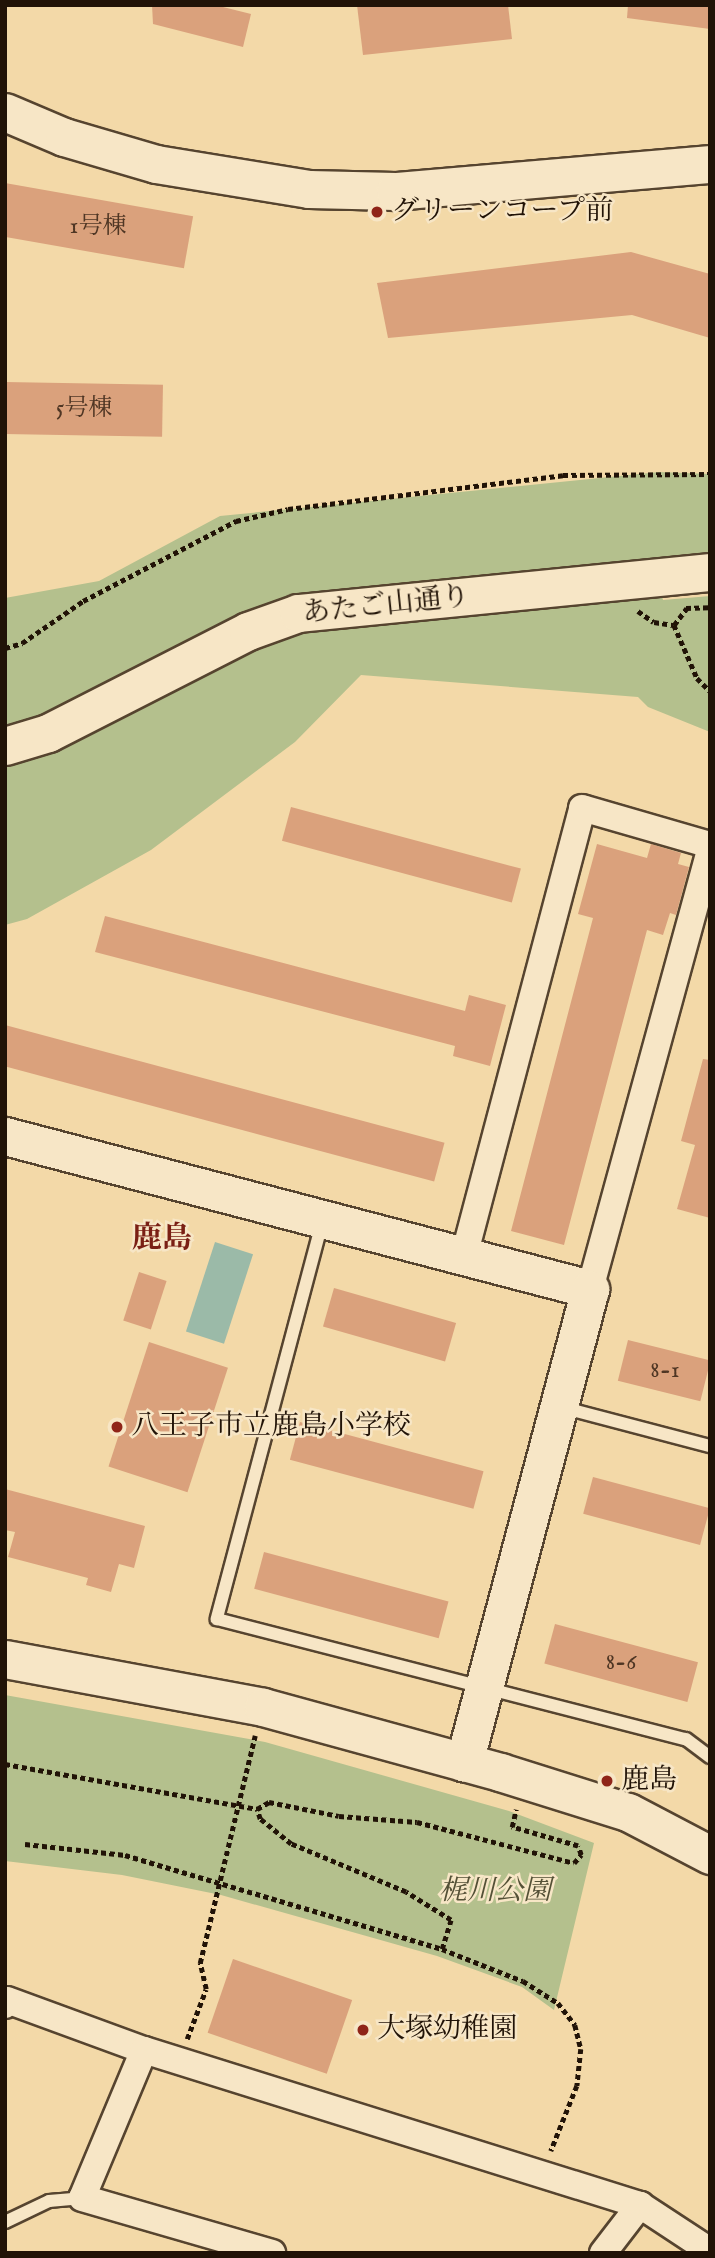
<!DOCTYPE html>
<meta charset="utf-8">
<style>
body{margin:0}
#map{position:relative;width:715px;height:2258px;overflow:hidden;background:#f3d9a8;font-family:"IM FELL English","Noto Serif JP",serif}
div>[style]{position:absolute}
.green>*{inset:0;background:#b4c08d}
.water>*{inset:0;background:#9bbaa8;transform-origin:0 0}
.building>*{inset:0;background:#daa17c;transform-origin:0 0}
.path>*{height:4.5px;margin-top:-2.25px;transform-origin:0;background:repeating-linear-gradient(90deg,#211307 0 5px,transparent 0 8.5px)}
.roads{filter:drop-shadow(2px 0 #56442f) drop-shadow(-2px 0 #56442f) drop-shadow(0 2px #56442f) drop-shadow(0 -2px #56442f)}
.lane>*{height:12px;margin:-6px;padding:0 6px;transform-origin:6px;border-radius:6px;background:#f7e6c6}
.street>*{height:26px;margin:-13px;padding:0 13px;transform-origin:13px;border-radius:13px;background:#f7e6c6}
.secondary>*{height:37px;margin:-18.5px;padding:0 18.5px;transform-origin:18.5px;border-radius:18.5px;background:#f7e6c6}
.dots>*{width:19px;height:19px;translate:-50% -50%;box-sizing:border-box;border:4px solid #f7e6c6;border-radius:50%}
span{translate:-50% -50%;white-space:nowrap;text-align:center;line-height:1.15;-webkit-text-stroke:5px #f7e6c6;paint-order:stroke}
.number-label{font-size:24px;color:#4f3624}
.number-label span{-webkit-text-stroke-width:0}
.poi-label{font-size:28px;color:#211307}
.left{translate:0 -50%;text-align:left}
.street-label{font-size:28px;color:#211307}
.park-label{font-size:28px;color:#545036;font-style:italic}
.neighbourhood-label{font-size:30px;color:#7a1f14;font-weight:700}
.frame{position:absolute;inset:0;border:7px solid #211307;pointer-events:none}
</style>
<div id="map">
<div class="green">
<i style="clip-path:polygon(659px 472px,710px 474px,710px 556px,661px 592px,663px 600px,710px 596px,710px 732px,648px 707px,638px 697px,361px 675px,295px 742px,151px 850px,27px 919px,5px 925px,5px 598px,99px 581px,220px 516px)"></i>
<i style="clip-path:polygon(5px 1695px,265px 1742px,509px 1811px,594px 1843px,554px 2010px,522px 1987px,437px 1956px,221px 1895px,122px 1875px,5px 1861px)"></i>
</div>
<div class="water">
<i style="left:215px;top:1242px;width:40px;height:94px;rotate:18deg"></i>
</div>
<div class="building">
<i style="clip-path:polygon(152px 5px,215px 5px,251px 14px,243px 47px,153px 24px)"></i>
<i style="clip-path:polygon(357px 5px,508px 5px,512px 39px,363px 55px)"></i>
<i style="clip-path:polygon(628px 5px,710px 5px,710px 29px,627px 18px)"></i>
<i style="left:5px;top:183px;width:191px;height:53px;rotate:10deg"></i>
<i style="clip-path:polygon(631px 252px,710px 274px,710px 338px,632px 315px,388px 338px,377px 283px)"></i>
<i style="left:5px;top:382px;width:158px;height:52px;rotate:1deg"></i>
<i style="left:291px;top:807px;width:238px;height:35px;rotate:15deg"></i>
<i style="clip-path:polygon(597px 844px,647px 858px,651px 844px,681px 853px,678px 864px,689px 867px,676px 915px,670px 913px,663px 935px,647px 930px,564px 1245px,511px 1231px,593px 918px,578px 914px)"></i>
<i style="clip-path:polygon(105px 916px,465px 1011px,469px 995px,506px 1005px,490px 1066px,453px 1056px,455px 1046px,95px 952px)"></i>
<i style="left:5px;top:1025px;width:455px;height:40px;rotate:15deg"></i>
<i style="clip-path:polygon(703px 1059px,710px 1060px,710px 1218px,677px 1209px,695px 1145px,681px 1141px)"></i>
<i style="left:139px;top:1272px;width:29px;height:51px;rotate:18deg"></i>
<i style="left:334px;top:1288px;width:127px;height:40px;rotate:16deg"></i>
<i style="left:628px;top:1340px;width:85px;height:42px;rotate:14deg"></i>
<i style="left:149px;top:1342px;width:83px;height:131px;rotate:18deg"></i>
<i style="left:300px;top:1422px;width:190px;height:39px;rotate:15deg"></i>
<i style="left:593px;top:1477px;width:121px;height:38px;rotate:15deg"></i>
<i style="clip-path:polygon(5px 1489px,145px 1526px,134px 1568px,119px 1564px,111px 1592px,86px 1585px,88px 1578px,8px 1557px,15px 1532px,5px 1530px)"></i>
<i style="left:264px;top:1552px;width:191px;height:38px;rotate:15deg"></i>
<i style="left:555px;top:1624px;width:148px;height:41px;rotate:15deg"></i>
<i style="left:233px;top:1959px;width:126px;height:78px;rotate:19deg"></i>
</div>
<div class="path">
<i style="left:686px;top:608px;width:24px;rotate:-2deg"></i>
<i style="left:638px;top:611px;width:19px;rotate:35deg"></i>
<i style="left:654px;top:622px;width:20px;rotate:9deg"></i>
<i style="left:674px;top:625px;width:21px;rotate:-53deg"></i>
<i style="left:674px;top:625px;width:58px;rotate:66.5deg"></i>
<i style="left:697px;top:678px;width:18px;rotate:45deg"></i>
<i style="left:5px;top:648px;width:18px;rotate:-16deg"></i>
<i style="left:22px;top:643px;width:74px;rotate:-34.5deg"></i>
<i style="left:83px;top:601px;width:173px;rotate:-27.6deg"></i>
<i style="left:236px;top:521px;width:53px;rotate:-13deg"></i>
<i style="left:288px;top:509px;width:277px;rotate:-7deg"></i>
<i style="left:563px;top:475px;width:147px;rotate:-0.4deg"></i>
<i style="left:5px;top:1764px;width:256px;rotate:10.1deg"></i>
<i style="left:25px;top:1844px;width:101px;rotate:6.3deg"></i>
<i style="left:125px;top:1855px;width:331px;rotate:16.5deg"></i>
<i style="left:442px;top:1949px;width:87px;rotate:21.6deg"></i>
<i style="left:523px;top:1981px;width:41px;rotate:32.2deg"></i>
<i style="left:558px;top:2003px;width:28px;rotate:52deg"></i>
<i style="left:575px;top:2025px;width:25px;rotate:76deg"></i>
<i style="left:581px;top:2049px;width:37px;rotate:96deg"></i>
<i style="left:577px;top:2086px;width:70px;rotate:111.8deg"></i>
<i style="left:442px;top:1949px;width:30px;rotate:-73deg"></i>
<i style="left:451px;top:1920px;width:53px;rotate:-148.1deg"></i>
<i style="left:406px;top:1892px;width:125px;rotate:-157.3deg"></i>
<i style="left:291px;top:1844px;width:40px;rotate:-141deg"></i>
<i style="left:260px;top:1819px;width:10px;rotate:-107deg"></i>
<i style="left:257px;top:1809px;width:14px;rotate:-30deg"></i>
<i style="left:269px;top:1802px;width:71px;rotate:11.3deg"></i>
<i style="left:339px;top:1816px;width:78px;rotate:4.4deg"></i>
<i style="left:417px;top:1822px;width:162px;rotate:14.6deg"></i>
<i style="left:574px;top:1863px;width:11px;rotate:-49deg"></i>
<i style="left:581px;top:1855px;width:9px;rotate:-108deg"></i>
<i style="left:578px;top:1846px;width:69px;rotate:-163.9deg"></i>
<i style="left:512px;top:1827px;width:18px;rotate:-77deg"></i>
<i style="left:187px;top:2039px;width:53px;rotate:-69.2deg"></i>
<i style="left:206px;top:1989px;width:27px;rotate:-103deg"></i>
<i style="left:200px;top:1963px;width:234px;rotate:-76.4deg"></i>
</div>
<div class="roads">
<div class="lane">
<i style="left:322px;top:1223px;width:410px;rotate:104.9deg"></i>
<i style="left:217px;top:1619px;width:484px;rotate:14.4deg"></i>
<i style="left:686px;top:1739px;width:30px;rotate:37deg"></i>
<i style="left:561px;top:1407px;width:154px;rotate:14.7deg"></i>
<i style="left:5px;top:2222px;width:49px;rotate:-25.5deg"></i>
<i style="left:49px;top:2201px;width:33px;rotate:-5deg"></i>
</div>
<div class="street">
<i style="left:464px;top:1256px;width:463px;rotate:-75.2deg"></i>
<i style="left:582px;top:808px;width:133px;rotate:16.1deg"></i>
<i style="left:590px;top:1289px;width:456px;rotate:-74.7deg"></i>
<i style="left:5px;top:2005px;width:5px;rotate:-68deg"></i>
<i style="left:7px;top:2000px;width:146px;rotate:20.1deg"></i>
<i style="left:144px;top:2050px;width:520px;rotate:17.35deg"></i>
<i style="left:640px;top:2205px;width:84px;rotate:33.3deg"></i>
<i style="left:144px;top:2050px;width:160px;rotate:112.7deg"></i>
<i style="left:82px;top:2198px;width:198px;rotate:16.1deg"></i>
<i style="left:603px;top:2253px;width:61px;rotate:-52.4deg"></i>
</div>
<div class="secondary">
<i style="left:5px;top:112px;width:64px;rotate:23deg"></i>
<i style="left:64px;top:137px;width:96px;rotate:16.4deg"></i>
<i style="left:156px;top:164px;width:155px;rotate:9.3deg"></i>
<i style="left:309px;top:189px;width:86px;rotate:1.3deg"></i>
<i style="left:395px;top:191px;width:316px;rotate:-4.9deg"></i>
<i style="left:5px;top:746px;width:45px;rotate:-16.8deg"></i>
<i style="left:48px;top:733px;width:225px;rotate:-27deg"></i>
<i style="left:248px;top:631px;width:53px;rotate:-19.8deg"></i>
<i style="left:298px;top:613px;width:414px;rotate:-5.7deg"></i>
<i style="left:5px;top:1136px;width:605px;rotate:14.66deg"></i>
<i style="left:590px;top:1289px;width:490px;rotate:104.9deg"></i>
<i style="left:5px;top:1659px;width:262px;rotate:10.5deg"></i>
<i style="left:263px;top:1707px;width:246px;rotate:15.3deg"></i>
<i style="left:500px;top:1772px;width:134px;rotate:17.4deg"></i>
<i style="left:628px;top:1812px;width:93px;rotate:27.7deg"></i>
</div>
</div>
<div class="dots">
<i style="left:377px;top:212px;background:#8f2418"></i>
<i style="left:117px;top:1427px;background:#8f2418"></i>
<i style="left:607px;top:1781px;background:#8f2418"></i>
<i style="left:363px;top:2030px;background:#8f2418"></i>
</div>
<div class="number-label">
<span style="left:98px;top:227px">1号棟</span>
<span style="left:84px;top:409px">5号棟</span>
<span style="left:665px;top:1371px">8-1</span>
<span style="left:621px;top:1663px">8-6</span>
</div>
<div class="poi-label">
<span class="left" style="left:391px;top:212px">グリーンコープ前</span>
<span class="left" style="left:131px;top:1427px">八王子市立鹿島小学校</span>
<span class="left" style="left:621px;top:1781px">鹿島</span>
<span class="left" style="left:377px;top:2030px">大塚幼稚園</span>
</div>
<div class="street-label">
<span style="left:386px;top:606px;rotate:-6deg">あたご山通り</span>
</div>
<div class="park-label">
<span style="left:495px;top:1892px">梶川公園</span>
</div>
<div class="neighbourhood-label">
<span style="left:162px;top:1239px">鹿島</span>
</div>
<div class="frame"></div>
</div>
